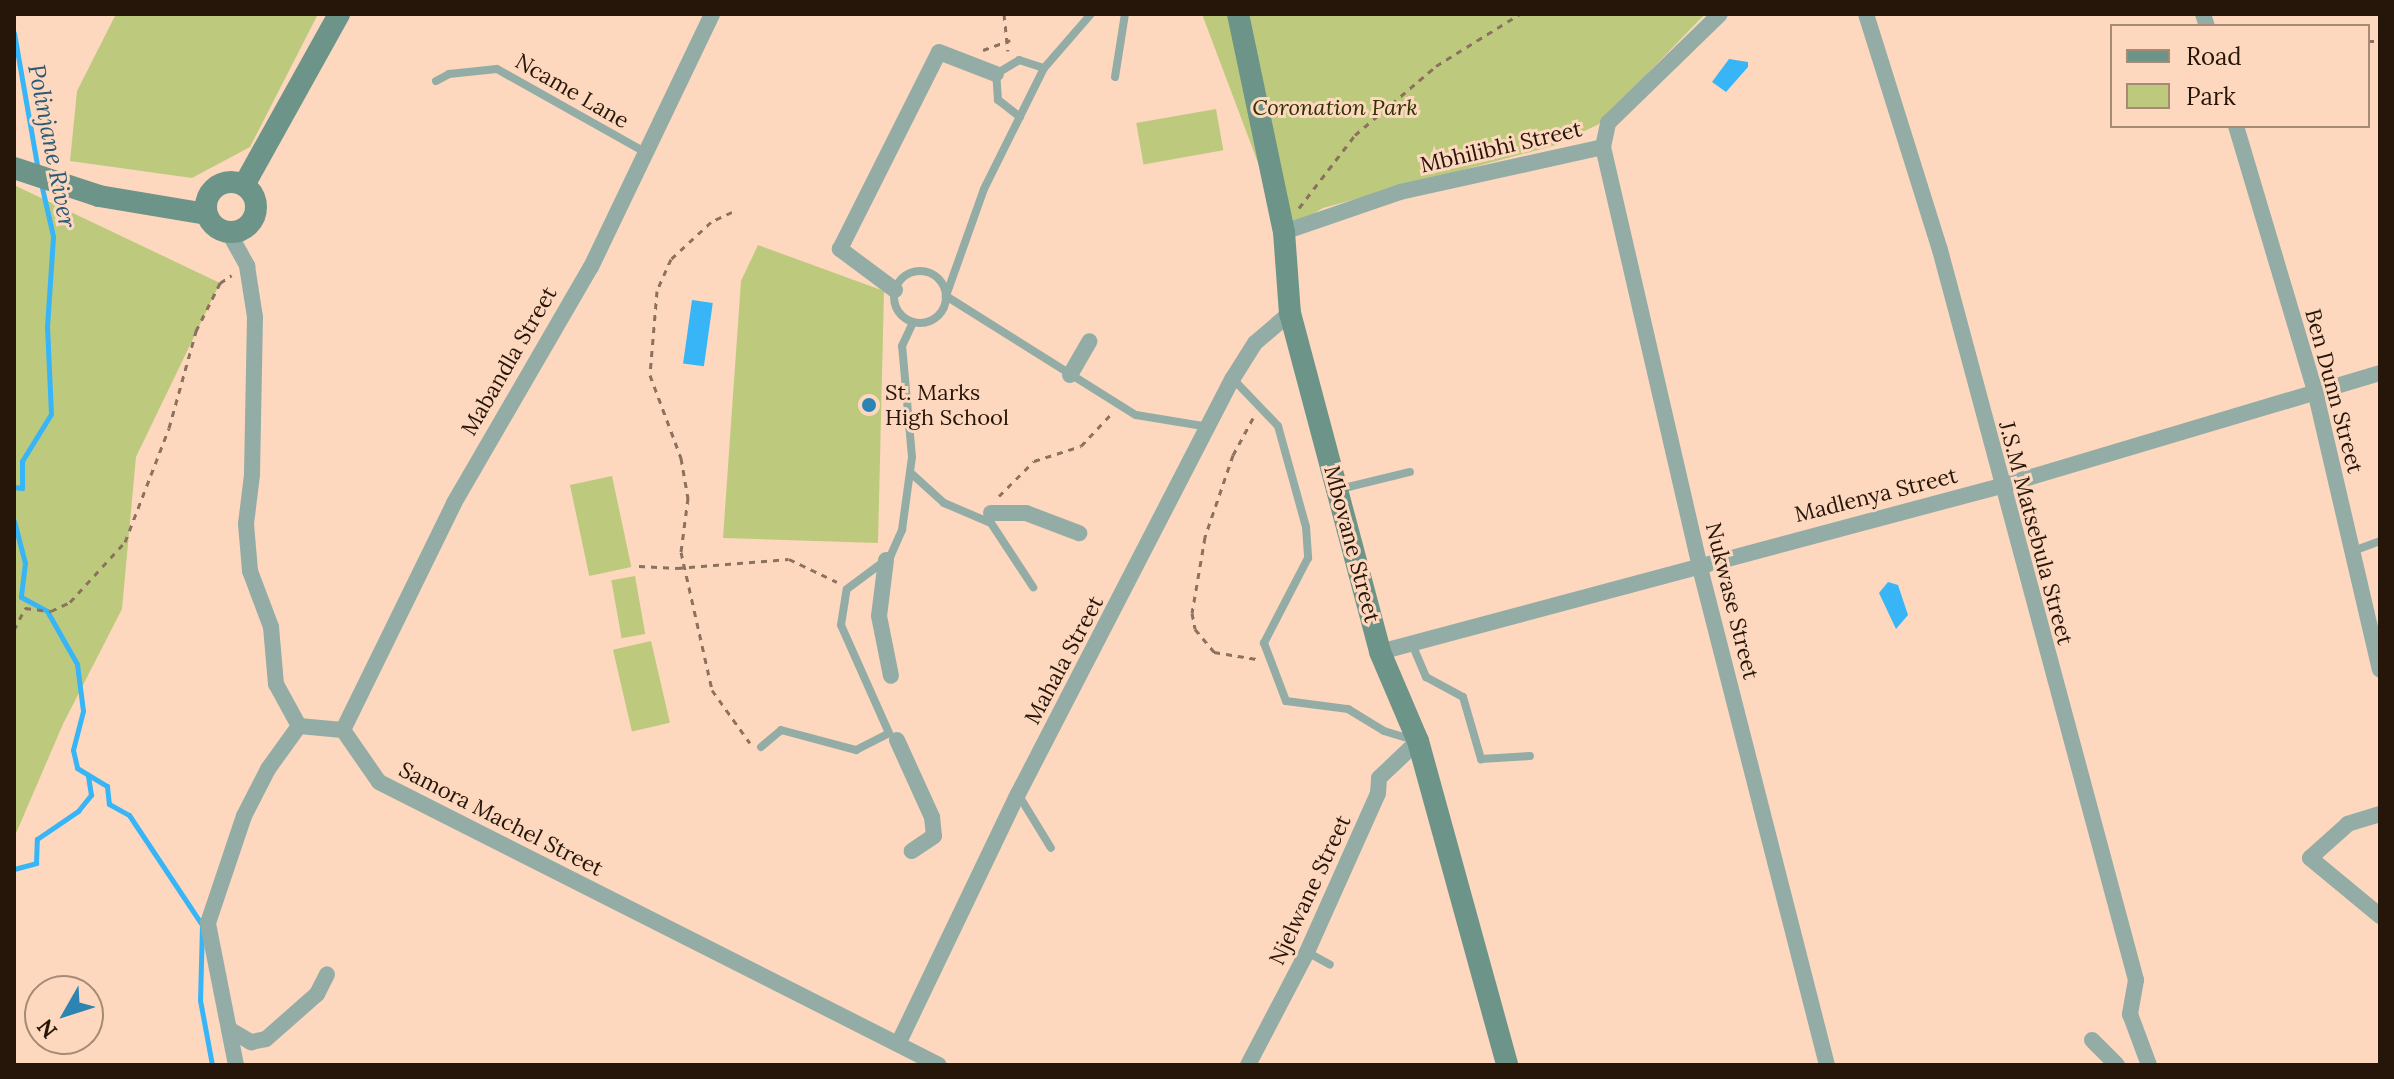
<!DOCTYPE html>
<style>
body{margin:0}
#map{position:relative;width:2394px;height:1079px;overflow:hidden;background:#fdd8be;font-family:Lora,serif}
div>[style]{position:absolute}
.green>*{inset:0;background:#bdca7d;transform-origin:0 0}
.water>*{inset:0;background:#37b5f6;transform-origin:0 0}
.stream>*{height:5px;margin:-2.5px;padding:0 2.5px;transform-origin:2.5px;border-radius:2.5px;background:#37b5f6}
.path>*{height:3px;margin-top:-1.5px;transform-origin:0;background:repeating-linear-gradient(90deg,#8b715e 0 6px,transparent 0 12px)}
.lane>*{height:8px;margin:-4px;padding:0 4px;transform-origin:4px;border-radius:4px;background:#93ada6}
.lane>.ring{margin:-4px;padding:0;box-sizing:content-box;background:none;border:8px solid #93ada6;border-radius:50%}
.street>*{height:16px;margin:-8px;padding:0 8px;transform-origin:8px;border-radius:8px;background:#93ada6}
.secondary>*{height:22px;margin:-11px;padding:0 11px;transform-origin:11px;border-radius:11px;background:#6d9489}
.secondary>.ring{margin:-11px;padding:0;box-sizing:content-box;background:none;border:22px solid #6d9489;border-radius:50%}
.dots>*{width:22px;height:22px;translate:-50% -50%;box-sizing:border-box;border:4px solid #fdd8be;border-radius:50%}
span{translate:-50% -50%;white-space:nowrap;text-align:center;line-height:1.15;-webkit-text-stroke:6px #fdd8be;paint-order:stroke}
.street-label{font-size:22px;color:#26160a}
.park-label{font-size:22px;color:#2d3200;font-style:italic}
.poi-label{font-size:22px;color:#26160a}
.left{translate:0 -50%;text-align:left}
.water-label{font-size:24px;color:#295975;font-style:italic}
.frame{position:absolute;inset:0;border:16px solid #26160a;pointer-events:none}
.legend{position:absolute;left:2110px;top:24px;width:260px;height:104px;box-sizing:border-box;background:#fdd8be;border:2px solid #a78a76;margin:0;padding:10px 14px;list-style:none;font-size:24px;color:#26160a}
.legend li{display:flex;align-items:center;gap:16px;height:40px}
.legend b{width:40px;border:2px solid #a78a76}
.north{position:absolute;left:24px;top:975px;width:80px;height:80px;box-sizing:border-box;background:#fdd8be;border:2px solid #a78a76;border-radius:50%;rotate:231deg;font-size:22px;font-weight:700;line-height:32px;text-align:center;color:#26160a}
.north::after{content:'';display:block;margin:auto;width:28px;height:36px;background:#2b84b2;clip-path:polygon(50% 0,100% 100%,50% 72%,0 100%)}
</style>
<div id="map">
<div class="green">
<i style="clip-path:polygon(116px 14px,318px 14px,250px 147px,192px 178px,70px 161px,77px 91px)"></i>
<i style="clip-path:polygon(1202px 14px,1705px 14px,1599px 124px,1556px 145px,1323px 208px,1284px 232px)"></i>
<i style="left:1216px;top:109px;width:42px;height:81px;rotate:80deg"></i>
<i style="clip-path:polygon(14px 185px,220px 283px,136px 457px,122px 609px,63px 724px,14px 838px)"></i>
<i style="clip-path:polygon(758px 245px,884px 291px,878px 543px,723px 538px,741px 281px)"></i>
<i style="left:612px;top:476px;width:93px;height:43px;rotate:78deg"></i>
<i style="left:635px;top:576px;width:59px;height:24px;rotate:80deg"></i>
<i style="left:651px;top:641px;width:84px;height:39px;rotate:77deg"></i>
</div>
<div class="water">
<i style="clip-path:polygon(1729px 59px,1748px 62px,1748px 67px,1726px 92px,1712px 82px)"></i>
<i style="left:692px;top:300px;width:21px;height:64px;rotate:8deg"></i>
<i style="clip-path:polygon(1888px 582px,1898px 585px,1908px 615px,1896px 629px,1879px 593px)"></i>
</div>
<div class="stream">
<i style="left:14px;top:33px;width:139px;rotate:80.1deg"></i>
<i style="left:14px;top:487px;width:8px;rotate:7deg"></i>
<i style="left:22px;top:488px;width:27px;rotate:-90deg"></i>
<i style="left:22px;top:461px;width:55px;rotate:-58.3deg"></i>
<i style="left:51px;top:414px;width:87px;rotate:-92.6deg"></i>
<i style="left:47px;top:327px;width:91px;rotate:-86.2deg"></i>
<i style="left:53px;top:236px;width:54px;rotate:-102.8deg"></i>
<i style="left:14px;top:521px;width:43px;rotate:75.3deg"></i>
<i style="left:25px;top:563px;width:34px;rotate:97deg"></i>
<i style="left:21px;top:597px;width:30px;rotate:28deg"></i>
<i style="left:47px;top:611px;width:61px;rotate:60.5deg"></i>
<i style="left:77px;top:664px;width:47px;rotate:82.7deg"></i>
<i style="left:83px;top:711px;width:40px;rotate:104.4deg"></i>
<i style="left:73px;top:750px;width:18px;rotate:77deg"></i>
<i style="left:77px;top:768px;width:35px;rotate:31deg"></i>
<i style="left:107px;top:786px;width:18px;rotate:84deg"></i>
<i style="left:109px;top:804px;width:23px;rotate:29deg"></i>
<i style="left:129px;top:815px;width:132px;rotate:56.4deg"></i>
<i style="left:202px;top:925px;width:75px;rotate:91.5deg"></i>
<i style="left:200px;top:1000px;width:66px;rotate:79.5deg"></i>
<i style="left:14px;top:869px;width:23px;rotate:-15deg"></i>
<i style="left:36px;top:863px;width:24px;rotate:-88deg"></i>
<i style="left:37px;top:839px;width:50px;rotate:-34.3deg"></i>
<i style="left:78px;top:811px;width:21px;rotate:-51deg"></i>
<i style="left:91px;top:795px;width:19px;rotate:-99deg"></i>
</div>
<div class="path">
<i style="left:1004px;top:14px;width:37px;rotate:84deg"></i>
<i style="left:2368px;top:41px;width:12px"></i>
<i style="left:983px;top:50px;width:29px;rotate:-20deg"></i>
<i style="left:1299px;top:208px;width:92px;rotate:-52.5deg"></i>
<i style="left:1355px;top:135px;width:106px;rotate:-40.4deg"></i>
<i style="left:1436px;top:66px;width:99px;rotate:-31.8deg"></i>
<i style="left:732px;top:212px;width:23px;rotate:155deg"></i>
<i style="left:711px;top:222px;width:54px;rotate:137.2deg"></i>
<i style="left:671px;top:259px;width:35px;rotate:114deg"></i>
<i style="left:657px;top:291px;width:84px;rotate:94.8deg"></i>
<i style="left:650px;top:375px;width:89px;rotate:69.5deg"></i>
<i style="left:681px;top:458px;width:41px;rotate:80.1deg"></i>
<i style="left:688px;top:498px;width:54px;rotate:97.4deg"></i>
<i style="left:681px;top:552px;width:141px;rotate:77.3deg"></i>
<i style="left:712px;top:690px;width:65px;rotate:54.4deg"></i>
<i style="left:1253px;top:418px;width:42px;rotate:118.4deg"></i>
<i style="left:1233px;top:455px;width:87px;rotate:108.9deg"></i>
<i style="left:1205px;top:537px;width:77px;rotate:99.7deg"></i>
<i style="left:1192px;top:613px;width:16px;rotate:79deg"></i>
<i style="left:1195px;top:629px;width:30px;rotate:50deg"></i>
<i style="left:1214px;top:652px;width:43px;rotate:9.5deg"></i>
<i style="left:999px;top:496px;width:49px;rotate:-45deg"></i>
<i style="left:1034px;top:461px;width:49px;rotate:-17.7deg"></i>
<i style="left:1081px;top:446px;width:44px;rotate:-46.8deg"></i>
<i style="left:639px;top:566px;width:38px;rotate:3deg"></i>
<i style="left:677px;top:568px;width:112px;rotate:-4.6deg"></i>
<i style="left:789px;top:559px;width:53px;rotate:25.6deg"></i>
<i style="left:14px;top:630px;width:25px;rotate:-63deg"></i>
<i style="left:25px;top:608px;width:26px;rotate:7deg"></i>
<i style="left:51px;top:611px;width:21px;rotate:-25deg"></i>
<i style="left:70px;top:602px;width:81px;rotate:-47.5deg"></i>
<i style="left:125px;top:542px;width:122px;rotate:-68.9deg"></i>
<i style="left:169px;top:428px;width:101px;rotate:-74.4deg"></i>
<i style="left:196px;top:331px;width:54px;rotate:-63.4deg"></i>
<i style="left:220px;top:283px;width:14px;rotate:-34deg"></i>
</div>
<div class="lane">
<i style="left:1091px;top:14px;width:72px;rotate:131deg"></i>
<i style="left:1044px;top:68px;width:135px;rotate:116.4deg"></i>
<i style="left:984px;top:189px;width:114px;rotate:109.6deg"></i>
<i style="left:946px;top:296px;width:224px;rotate:32.1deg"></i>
<i style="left:1136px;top:415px;width:74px;rotate:9.3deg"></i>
<i style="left:1115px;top:77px;width:64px;rotate:-81deg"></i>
<i style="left:436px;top:81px;width:15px;rotate:-28deg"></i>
<i style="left:449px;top:74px;width:48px;rotate:-5.9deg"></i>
<i style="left:497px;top:69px;width:167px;rotate:29.3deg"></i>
<i style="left:1020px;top:117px;width:28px;rotate:-142deg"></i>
<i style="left:998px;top:100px;width:26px;rotate:-94deg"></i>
<i style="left:996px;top:74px;width:27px;rotate:-31deg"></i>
<i style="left:1019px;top:60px;width:26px;rotate:18deg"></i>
<i class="ring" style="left:894px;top:271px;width:44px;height:44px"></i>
<i style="left:1233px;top:379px;width:65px;rotate:46.2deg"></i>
<i style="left:1278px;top:426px;width:105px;rotate:74.5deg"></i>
<i style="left:1306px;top:527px;width:31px;rotate:86deg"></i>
<i style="left:1308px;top:558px;width:96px;rotate:117.4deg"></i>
<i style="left:1264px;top:643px;width:62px;rotate:69.2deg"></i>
<i style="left:1286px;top:701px;width:63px;rotate:7.4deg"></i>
<i style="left:1348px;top:709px;width:42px;rotate:31.4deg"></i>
<i style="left:1384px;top:731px;width:30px;rotate:17deg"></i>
<i style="left:912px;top:474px;width:43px;rotate:42.2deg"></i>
<i style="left:944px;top:503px;width:51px;rotate:23.1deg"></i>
<i style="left:991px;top:523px;width:77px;rotate:56.7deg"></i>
<i style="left:1340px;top:489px;width:72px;rotate:-13.7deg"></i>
<i style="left:2353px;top:551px;width:29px;rotate:-20deg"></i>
<i style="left:1412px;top:644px;width:36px;rotate:67deg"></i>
<i style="left:1426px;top:677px;width:42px;rotate:28.4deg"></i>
<i style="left:1463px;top:697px;width:65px;rotate:73.8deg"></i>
<i style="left:1481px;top:759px;width:49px;rotate:-3.5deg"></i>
<i style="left:761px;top:747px;width:26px;rotate:-40deg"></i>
<i style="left:781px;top:730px;width:78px;rotate:14.9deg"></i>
<i style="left:856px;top:750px;width:37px;rotate:-27deg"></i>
<i style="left:889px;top:733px;width:118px;rotate:-114deg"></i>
<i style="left:841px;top:625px;width:36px;rotate:-81deg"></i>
<i style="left:847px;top:589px;width:54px;rotate:-36.7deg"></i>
<i style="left:890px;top:557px;width:30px;rotate:-66deg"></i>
<i style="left:902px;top:530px;width:74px;rotate:-82.2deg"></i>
<i style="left:912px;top:457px;width:111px;rotate:-95.1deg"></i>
<i style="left:902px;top:346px;width:26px;rotate:-65deg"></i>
<i style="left:1018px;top:794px;width:63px;rotate:58.6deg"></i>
<i style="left:1307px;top:952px;width:26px;rotate:29deg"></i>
</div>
<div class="street">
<i style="left:1866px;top:14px;width:247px;rotate:72.6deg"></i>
<i style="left:1940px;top:250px;width:756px;rotate:74.97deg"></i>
<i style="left:2136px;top:980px;width:35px;rotate:100deg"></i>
<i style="left:2130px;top:1014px;width:54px;rotate:69.6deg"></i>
<i style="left:2203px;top:14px;width:13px;rotate:72deg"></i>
<i style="left:2236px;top:126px;width:277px;rotate:73.4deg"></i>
<i style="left:2315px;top:391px;width:286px;rotate:76.9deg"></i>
<i style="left:1603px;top:147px;width:428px;rotate:77deg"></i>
<i style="left:1699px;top:564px;width:517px;rotate:75.67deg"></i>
<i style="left:1284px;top:232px;width:123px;rotate:-19deg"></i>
<i style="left:1400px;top:192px;width:208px;rotate:-12.5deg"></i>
<i style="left:1603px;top:147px;width:25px;rotate:-78deg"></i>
<i style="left:1608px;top:123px;width:156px;rotate:-44.2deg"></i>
<i style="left:229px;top:233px;width:38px;rotate:61deg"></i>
<i style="left:247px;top:266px;width:52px;rotate:81.1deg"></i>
<i style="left:255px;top:317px;width:158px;rotate:91.1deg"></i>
<i style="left:252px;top:475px;width:49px;rotate:97deg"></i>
<i style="left:246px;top:524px;width:47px;rotate:85.1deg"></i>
<i style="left:250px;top:571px;width:60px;rotate:69.4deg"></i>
<i style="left:271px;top:627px;width:57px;rotate:85deg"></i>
<i style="left:276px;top:684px;width:48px;rotate:61.3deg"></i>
<i style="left:299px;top:726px;width:44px;rotate:5.2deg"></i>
<i style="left:343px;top:730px;width:63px;rotate:55.3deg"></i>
<i style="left:379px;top:782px;width:627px;rotate:26.81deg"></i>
<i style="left:895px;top:290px;width:69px;rotate:-143.3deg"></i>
<i style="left:840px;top:249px;width:220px;rotate:-63.3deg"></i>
<i style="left:939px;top:52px;width:61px;rotate:21.1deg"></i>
<i style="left:1070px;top:375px;width:39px;rotate:-60deg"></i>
<i style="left:991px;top:513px;width:35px"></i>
<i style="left:1026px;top:513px;width:57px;rotate:20.7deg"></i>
<i style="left:886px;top:560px;width:56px;rotate:97.1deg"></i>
<i style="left:879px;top:616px;width:61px;rotate:78.7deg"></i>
<i style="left:1380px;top:652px;width:643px;rotate:-14.97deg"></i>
<i style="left:2001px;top:486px;width:395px;rotate:-16.6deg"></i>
<i style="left:343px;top:730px;width:253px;rotate:-63.9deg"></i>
<i style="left:454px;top:503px;width:273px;rotate:-59.9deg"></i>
<i style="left:591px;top:267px;width:280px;rotate:-64.4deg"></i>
<i style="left:897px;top:740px;width:85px;rotate:65.6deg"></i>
<i style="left:932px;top:817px;width:19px;rotate:84deg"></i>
<i style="left:934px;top:836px;width:27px;rotate:146deg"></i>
<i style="left:2380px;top:814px;width:34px;rotate:163deg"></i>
<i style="left:2348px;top:824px;width:51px;rotate:138.2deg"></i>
<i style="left:2310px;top:858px;width:91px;rotate:39.6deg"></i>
<i style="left:229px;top:1029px;width:26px;rotate:31deg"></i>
<i style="left:251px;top:1042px;width:15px;rotate:-11deg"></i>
<i style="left:266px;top:1039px;width:68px;rotate:-41.4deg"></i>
<i style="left:317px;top:994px;width:22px;rotate:-63deg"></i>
<i style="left:2092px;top:1040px;width:35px;rotate:45deg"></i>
<i style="left:899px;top:1042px;width:275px;rotate:-64.4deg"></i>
<i style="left:1018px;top:794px;width:468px;rotate:-62.7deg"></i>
<i style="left:1233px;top:378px;width:41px;rotate:-57.8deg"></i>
<i style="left:1255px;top:343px;width:46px;rotate:-40.6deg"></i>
<i style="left:236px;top:1065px;width:145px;rotate:-101.2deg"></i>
<i style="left:208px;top:923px;width:113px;rotate:-71.4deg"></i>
<i style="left:244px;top:816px;width:53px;rotate:-62.9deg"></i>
<i style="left:268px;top:769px;width:53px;rotate:-54.2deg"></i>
<i style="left:1248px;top:1065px;width:127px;rotate:-62.4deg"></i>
<i style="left:1307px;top:952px;width:174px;rotate:-65.9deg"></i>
<i style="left:1378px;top:793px;width:15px;rotate:-86deg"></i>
<i style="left:1379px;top:778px;width:54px;rotate:-43.5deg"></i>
</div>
<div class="secondary">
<i style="left:1238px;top:14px;width:223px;rotate:78.1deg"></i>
<i style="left:1284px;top:232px;width:81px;rotate:85.8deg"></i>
<i style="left:1290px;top:313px;width:351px;rotate:75.1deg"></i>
<i style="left:1380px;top:652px;width:97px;rotate:66.9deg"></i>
<i style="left:1418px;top:741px;width:336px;rotate:74.6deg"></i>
<i style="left:14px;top:168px;width:89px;rotate:18.2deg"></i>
<i style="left:99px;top:196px;width:109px;rotate:9.5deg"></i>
<i class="ring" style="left:206px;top:182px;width:28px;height:28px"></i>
<i style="left:244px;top:185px;width:196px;rotate:-60.9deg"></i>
</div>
<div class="dots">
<i style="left:869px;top:405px;background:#2b84b2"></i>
</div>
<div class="street-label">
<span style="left:572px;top:91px;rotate:30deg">Ncame Lane</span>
<span style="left:1501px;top:147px;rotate:-13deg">Mbhilibhi Street</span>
<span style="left:509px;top:361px;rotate:-60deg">Mabandla Street</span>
<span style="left:2334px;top:391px;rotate:75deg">Ben Dunn Street</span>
<span style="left:1876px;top:495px;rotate:-14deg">Madlenya Street</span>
<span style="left:2036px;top:533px;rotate:75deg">J.S.M Matsebula Street</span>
<span style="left:1352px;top:544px;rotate:75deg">Mbovane Street</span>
<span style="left:1732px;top:601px;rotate:76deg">Nukwase Street</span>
<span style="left:1064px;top:660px;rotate:-62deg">Mahala Street</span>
<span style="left:501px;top:819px;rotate:27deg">Samora Machel Street</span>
<span style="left:1310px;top:890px;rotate:-65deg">Njelwane Street</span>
</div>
<div class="park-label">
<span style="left:1335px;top:108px">Coronation Park</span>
</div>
<div class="poi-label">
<span class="left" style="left:885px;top:405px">St. Marks<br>High School</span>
</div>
<div class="water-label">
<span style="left:52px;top:146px;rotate:79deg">Polinjane River</span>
</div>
<div class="frame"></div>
<ul class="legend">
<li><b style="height:10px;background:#6d9489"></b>Road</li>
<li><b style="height:22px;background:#bdca7d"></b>Park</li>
</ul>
<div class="north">N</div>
</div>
